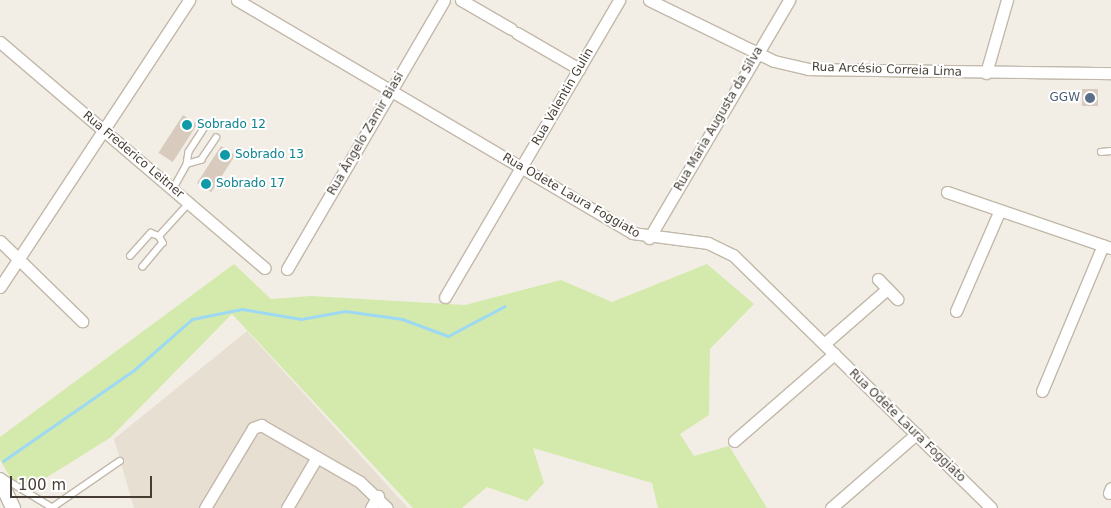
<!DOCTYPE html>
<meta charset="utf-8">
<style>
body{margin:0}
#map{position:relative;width:1111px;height:508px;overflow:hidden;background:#f3eee5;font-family:"DejaVu Sans",sans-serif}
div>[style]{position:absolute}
.residential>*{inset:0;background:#e8dfd3}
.green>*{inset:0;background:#d4eaac}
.stream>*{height:3px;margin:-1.5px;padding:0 1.5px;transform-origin:1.5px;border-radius:1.5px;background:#9ed9f3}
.building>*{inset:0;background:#d8cbbd;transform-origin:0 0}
.roads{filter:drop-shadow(1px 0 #c2b8aa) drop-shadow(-1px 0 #c2b8aa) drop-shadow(0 1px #c2b8aa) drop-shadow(0 -1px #c2b8aa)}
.service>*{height:5.5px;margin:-2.75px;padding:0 2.75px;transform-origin:2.75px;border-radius:2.75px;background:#fff}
.minor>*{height:11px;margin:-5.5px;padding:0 5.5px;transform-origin:5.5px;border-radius:5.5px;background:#fff}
.tertiary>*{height:14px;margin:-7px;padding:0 7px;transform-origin:7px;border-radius:7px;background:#fff}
.dots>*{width:14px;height:14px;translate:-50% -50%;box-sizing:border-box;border:2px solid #fff;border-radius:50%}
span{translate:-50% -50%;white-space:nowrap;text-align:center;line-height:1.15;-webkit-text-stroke:4px #fff;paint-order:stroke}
.street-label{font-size:12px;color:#463e34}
.service-label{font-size:12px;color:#4e5e75}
.right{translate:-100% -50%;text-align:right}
.culture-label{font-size:12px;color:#0d838f}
.left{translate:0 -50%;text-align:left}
.scale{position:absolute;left:10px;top:476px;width:142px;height:22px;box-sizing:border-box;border:2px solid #463e34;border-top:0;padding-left:6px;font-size:15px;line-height:18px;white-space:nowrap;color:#463e34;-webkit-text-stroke:4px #fff;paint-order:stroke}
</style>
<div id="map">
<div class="residential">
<i style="clip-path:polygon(247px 331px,408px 508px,134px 508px,114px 439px)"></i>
</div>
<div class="green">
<i style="clip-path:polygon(234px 264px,271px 299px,311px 296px,465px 305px,561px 280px,612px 302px,707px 264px,754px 304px,710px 349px,709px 415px,680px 434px,694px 456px,729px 446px,767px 508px,658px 508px,652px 483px,533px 448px,544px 483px,527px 501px,487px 487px,462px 508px,413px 508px,232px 314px,110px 438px,20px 494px,0 460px,0 437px)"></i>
</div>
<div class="stream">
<i style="left:3px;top:461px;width:160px;rotate:-34.8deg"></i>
<i style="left:134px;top:370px;width:77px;rotate:-41.3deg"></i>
<i style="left:192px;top:319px;width:51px;rotate:-11.3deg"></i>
<i style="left:242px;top:309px;width:60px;rotate:9.6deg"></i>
<i style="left:301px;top:319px;width:45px;rotate:-10.3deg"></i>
<i style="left:345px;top:311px;width:58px;rotate:8deg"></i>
<i style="left:402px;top:319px;width:49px;rotate:20.3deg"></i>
<i style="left:448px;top:336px;width:64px;rotate:-27.8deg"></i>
</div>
<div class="building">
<i style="left:1082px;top:89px;width:16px;height:17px"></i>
<i style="left:183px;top:115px;width:17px;height:45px;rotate:33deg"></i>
<i style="left:221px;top:146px;width:17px;height:44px;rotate:33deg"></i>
</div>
<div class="roads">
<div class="service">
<i style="left:204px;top:129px;width:27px;rotate:123deg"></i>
<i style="left:189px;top:152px;width:12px;rotate:99deg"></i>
<i style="left:187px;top:164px;width:15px;rotate:-16deg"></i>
<i style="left:201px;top:160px;width:27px;rotate:-56deg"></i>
<i style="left:1101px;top:152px;width:10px;rotate:-6deg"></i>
<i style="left:173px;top:189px;width:29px;rotate:-61deg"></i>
<i style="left:159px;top:236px;width:45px;rotate:-47.7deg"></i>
<i style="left:130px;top:256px;width:31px;rotate:-48deg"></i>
<i style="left:151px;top:233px;width:9px;rotate:21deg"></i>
<i style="left:159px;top:236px;width:8px;rotate:60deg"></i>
<i style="left:163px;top:243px;width:31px;rotate:130deg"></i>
<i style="left:2px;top:477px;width:60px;rotate:31.3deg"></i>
<i style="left:53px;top:507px;width:81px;rotate:-34.5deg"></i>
</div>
<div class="minor">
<i style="left:237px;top:0;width:459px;rotate:30.5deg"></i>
<i style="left:632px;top:233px;width:77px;rotate:7.5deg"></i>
<i style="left:708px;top:243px;width:28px;rotate:26deg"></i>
<i style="left:733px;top:255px;width:361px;rotate:44.4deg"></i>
<i style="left:461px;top:0;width:58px;rotate:30.1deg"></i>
<i style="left:649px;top:0;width:139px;rotate:26deg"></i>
<i style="left:774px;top:61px;width:35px;rotate:13deg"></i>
<i style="left:808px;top:69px;width:303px;rotate:0.8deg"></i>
<i style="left:517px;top:33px;width:72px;rotate:30.1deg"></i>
<i style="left:0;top:42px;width:348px;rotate:40.5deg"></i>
<i style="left:986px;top:73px;width:76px;rotate:-74deg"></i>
<i style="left:947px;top:192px;width:173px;rotate:18.9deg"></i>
<i style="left:649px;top:238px;width:276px;rotate:-59.5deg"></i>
<i style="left:0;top:241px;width:115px;rotate:44.3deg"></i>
<i style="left:287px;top:269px;width:311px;rotate:-59.7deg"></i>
<i style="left:878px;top:279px;width:28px;rotate:46deg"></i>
<i style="left:0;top:287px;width:344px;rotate:-56.6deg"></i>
<i style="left:445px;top:297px;width:344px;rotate:-59.6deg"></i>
<i style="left:956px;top:311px;width:110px;rotate:-66.5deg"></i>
<i style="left:824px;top:344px;width:84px;rotate:-41.1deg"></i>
<i style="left:1042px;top:391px;width:158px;rotate:-67.3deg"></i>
<i style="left:734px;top:441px;width:133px;rotate:-41deg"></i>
<i style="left:1109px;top:493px;width:5px;rotate:-68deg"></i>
<i style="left:205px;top:508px;width:93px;rotate:-59deg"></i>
<i style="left:253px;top:428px;width:9px;rotate:-21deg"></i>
<i style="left:261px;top:425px;width:114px;rotate:29.9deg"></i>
<i style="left:360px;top:482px;width:37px;rotate:44deg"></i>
<i style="left:287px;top:508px;width:59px;rotate:-59.5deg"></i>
<i style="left:371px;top:508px;width:14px;rotate:-60deg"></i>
<i style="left:831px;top:508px;width:113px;rotate:-41deg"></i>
</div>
<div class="tertiary">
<i style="left:0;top:480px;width:31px;rotate:65deg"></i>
</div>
</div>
<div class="dots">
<i style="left:1090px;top:98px;background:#5c6f8a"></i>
<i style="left:187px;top:125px;background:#0f9aa8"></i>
<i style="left:225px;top:155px;background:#0f9aa8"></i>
<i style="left:206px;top:184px;background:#0f9aa8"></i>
</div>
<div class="street-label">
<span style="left:887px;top:70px;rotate:2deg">Rua Arcésio Correia Lima</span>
<span style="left:563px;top:97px;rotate:-60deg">Rua Valentin Gulin</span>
<span style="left:719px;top:119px;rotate:-60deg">Rua Maria Augusta da Silva</span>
<span style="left:366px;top:134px;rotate:-60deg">Rua Ângelo Zamir Biasi</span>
<span style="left:133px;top:155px;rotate:40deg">Rua Frederico Leitner</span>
<span style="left:571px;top:196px;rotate:30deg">Rua Odete Laura Foggiato</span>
<span style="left:907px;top:426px;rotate:44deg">Rua Odete Laura Foggiato</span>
</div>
<div class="service-label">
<span class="right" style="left:1080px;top:98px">GGW</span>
</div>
<div class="culture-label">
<span class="left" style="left:197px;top:125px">Sobrado 12</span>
<span class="left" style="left:235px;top:155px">Sobrado 13</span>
<span class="left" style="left:216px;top:184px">Sobrado 17</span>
</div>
<div class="scale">100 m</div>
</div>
